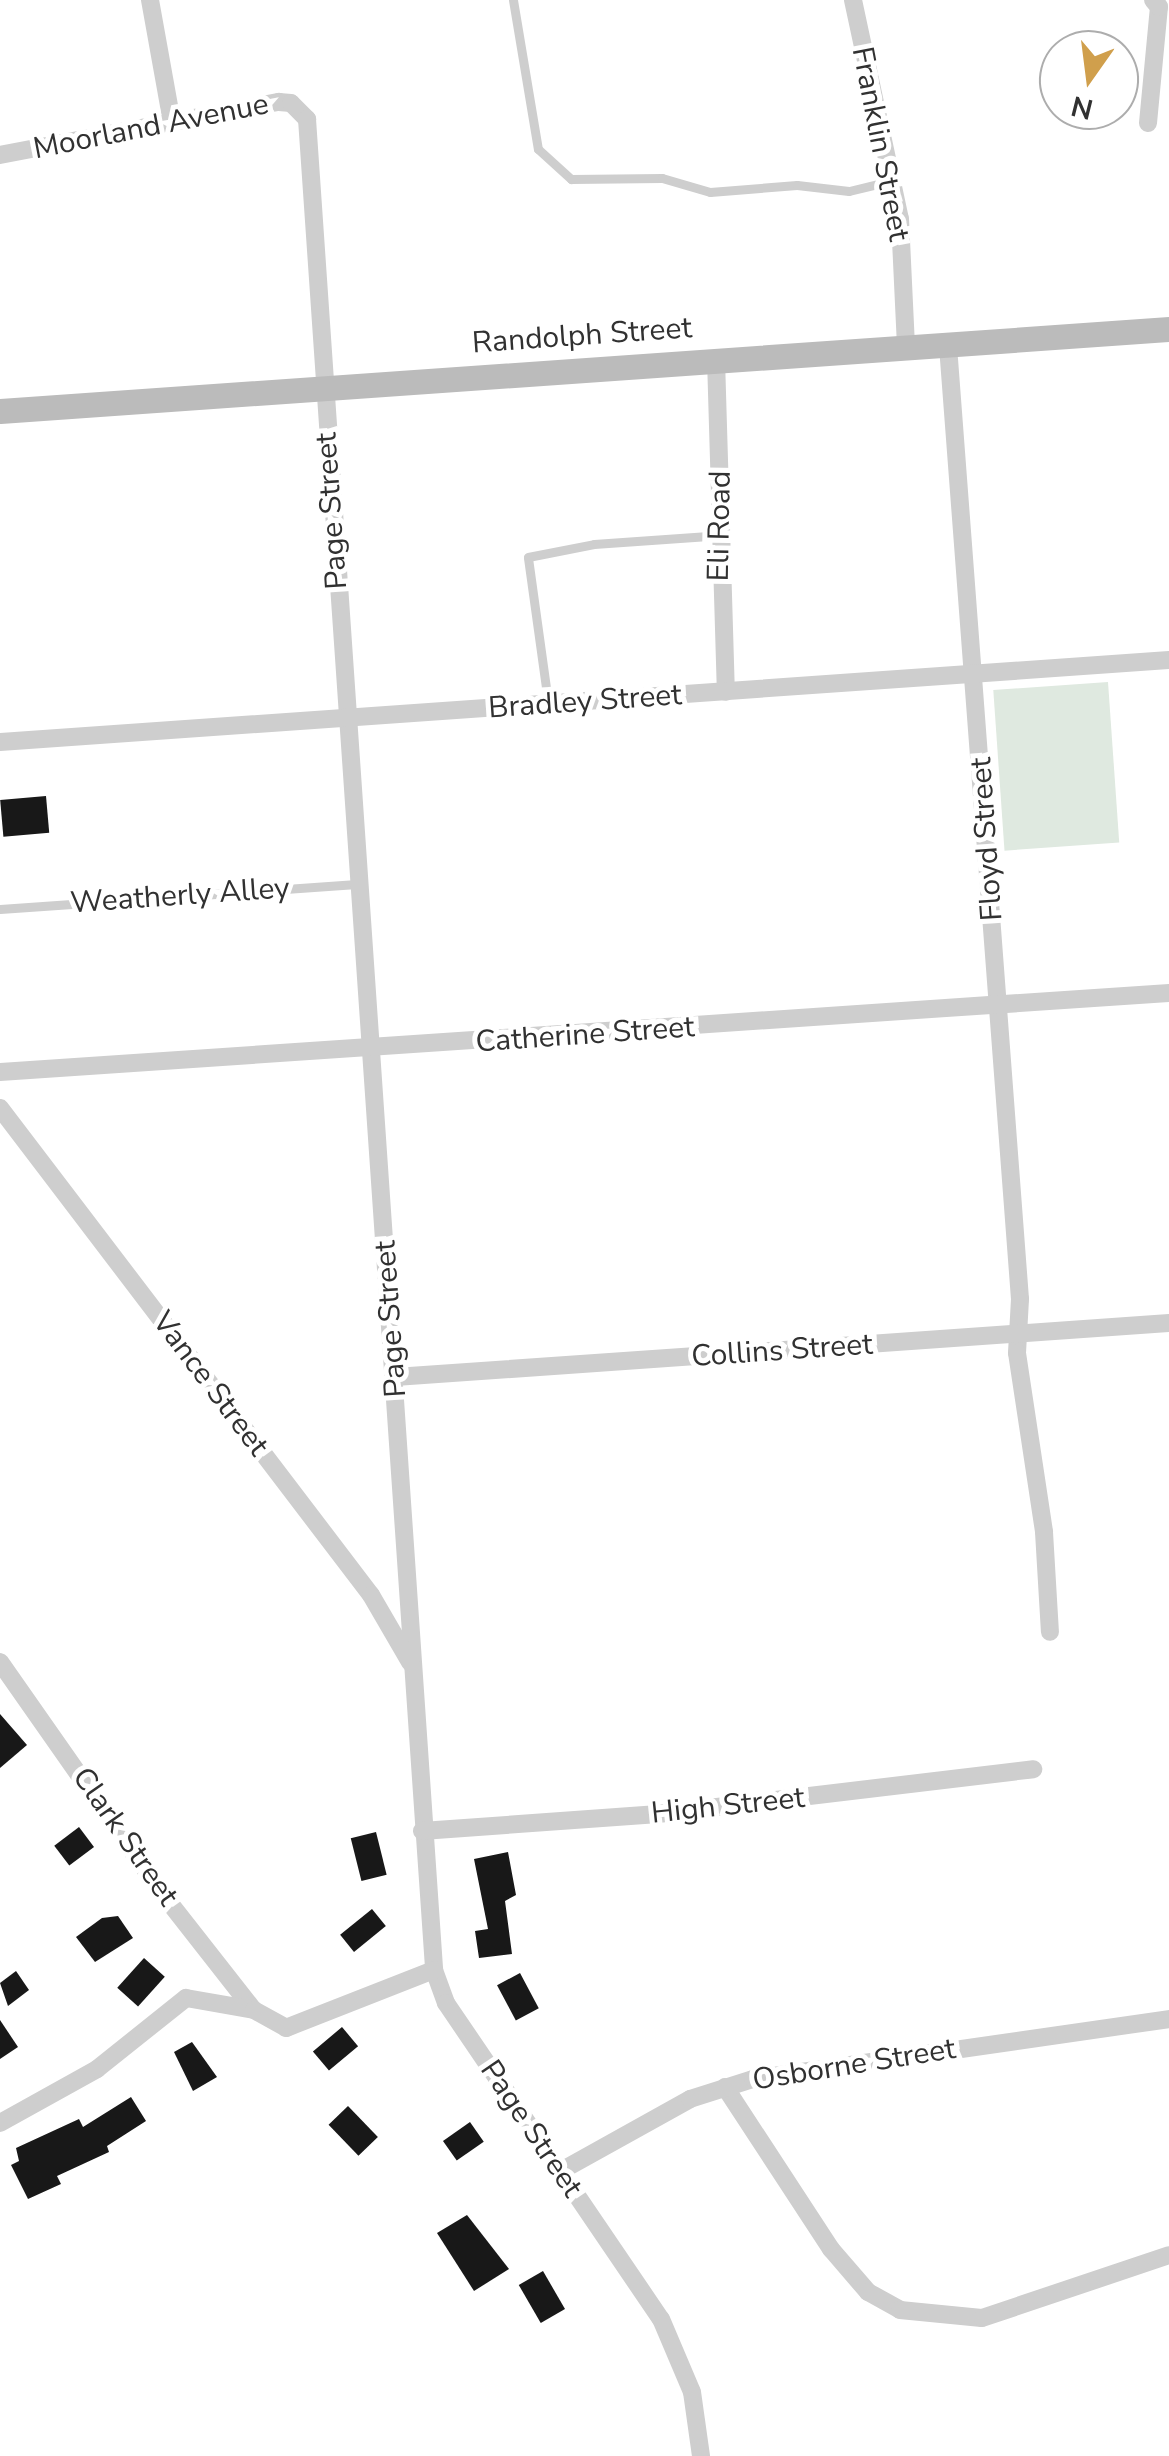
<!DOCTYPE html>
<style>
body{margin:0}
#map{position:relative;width:1169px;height:2456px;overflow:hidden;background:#fff;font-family:"Nunito Sans",sans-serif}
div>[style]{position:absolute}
.green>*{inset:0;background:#dfe9e0;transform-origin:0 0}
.building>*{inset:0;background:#181818;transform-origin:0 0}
.lane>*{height:9px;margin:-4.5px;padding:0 4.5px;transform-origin:4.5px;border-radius:4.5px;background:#cecece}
.street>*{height:18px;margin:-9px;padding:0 9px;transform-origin:9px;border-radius:9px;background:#cecece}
.secondary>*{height:25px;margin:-12.5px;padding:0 12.5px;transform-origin:12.5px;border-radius:12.5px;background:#bbb}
span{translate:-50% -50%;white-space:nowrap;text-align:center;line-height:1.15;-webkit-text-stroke:10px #fff;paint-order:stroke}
.street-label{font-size:30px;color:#313131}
.north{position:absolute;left:1039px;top:30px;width:100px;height:100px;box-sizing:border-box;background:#fff;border:2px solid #adadad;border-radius:50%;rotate:194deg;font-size:28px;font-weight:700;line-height:40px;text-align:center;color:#313131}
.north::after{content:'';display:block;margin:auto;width:35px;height:45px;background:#d09f4c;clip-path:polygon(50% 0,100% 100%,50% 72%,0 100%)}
</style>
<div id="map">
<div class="green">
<i style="left:1108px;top:682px;width:161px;height:115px;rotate:86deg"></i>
</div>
<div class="building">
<i style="left:46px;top:796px;width:37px;height:46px;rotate:85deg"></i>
<i style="clip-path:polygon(0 1714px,27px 1745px,0 1768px)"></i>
<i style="left:79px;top:1827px;width:25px;height:31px;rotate:53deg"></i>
<i style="left:376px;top:1832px;width:44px;height:26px;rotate:76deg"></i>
<i style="clip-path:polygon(508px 1852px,516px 1895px,505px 1901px,512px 1954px,479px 1958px,475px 1931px,488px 1929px,474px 1859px)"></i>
<i style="left:372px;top:1909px;width:22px;height:41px;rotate:51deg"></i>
<i style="clip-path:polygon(118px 1916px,133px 1938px,95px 1962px,76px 1937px,102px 1918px)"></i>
<i style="left:144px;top:1958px;width:28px;height:40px;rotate:42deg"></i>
<i style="clip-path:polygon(16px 1971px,29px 1990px,8px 2006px,0 1983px)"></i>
<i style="left:520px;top:1973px;width:40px;height:26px;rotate:62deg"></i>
<i style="clip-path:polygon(0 2020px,18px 2047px,0 2059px)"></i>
<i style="left:342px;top:2027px;width:25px;height:38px;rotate:50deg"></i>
<i style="clip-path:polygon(192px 2042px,217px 2077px,193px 2091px,174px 2052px)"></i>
<i style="clip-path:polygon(131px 2097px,146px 2121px,107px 2146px,109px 2152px,57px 2176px,61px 2184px,28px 2199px,11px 2165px,19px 2161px,16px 2148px,79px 2119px,83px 2127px)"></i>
<i style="left:348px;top:2106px;width:43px;height:27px;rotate:46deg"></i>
<i style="left:470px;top:2122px;width:24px;height:33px;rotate:55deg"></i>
<i style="clip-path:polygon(467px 2215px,509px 2269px,474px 2291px,437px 2233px)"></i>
<i style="left:543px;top:2271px;width:44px;height:28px;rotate:60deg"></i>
</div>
<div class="lane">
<i style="left:513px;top:0;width:151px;rotate:80.5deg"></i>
<i style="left:538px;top:149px;width:45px;rotate:42.3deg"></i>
<i style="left:571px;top:179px;width:91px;rotate:-0.6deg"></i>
<i style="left:662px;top:178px;width:50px;rotate:16.3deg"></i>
<i style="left:710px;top:192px;width:87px;rotate:-4.6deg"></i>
<i style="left:797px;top:185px;width:52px;rotate:6.6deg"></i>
<i style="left:849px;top:191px;width:42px;rotate:-13.7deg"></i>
<i style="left:548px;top:702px;width:146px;rotate:-97.9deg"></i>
<i style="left:528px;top:557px;width:67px;rotate:-11.1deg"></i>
<i style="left:594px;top:544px;width:129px;rotate:-4deg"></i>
<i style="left:0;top:909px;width:361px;rotate:-4deg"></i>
</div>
<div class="street">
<i style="left:150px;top:0;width:124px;rotate:79.8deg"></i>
<i style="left:853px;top:0;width:224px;rotate:77.9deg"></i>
<i style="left:900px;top:219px;width:129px;rotate:87.3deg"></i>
<i style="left:1148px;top:123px;width:117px;rotate:-84.6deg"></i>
<i style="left:1159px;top:7px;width:9px;rotate:-131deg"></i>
<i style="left:0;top:155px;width:284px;rotate:-10.8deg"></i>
<i style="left:279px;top:102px;width:12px;rotate:5deg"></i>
<i style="left:291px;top:103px;width:23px;rotate:45deg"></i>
<i style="left:307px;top:119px;width:1855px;rotate:86.07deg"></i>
<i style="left:434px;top:1970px;width:35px;rotate:70deg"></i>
<i style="left:446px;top:2003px;width:382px;rotate:55.8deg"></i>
<i style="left:661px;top:2319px;width:79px;rotate:67deg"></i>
<i style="left:692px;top:2392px;width:65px;rotate:82deg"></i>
<i style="left:948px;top:346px;width:956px;rotate:85.68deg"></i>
<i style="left:1020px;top:1299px;width:54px;rotate:93.2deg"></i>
<i style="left:1017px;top:1353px;width:181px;rotate:81.4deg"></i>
<i style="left:1044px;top:1532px;width:100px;rotate:86.6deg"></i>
<i style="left:716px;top:359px;width:333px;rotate:88.3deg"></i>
<i style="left:0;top:742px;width:1172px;rotate:-4.01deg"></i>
<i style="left:0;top:1072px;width:1172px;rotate:-3.87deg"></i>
<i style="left:0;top:1108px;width:612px;rotate:52.7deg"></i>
<i style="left:371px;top:1595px;width:78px;rotate:59.8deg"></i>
<i style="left:395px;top:1377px;width:776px;rotate:-3.99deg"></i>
<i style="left:0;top:1662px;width:276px;rotate:55deg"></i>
<i style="left:158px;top:1888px;width:154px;rotate:51.9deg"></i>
<i style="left:422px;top:1831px;width:237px;rotate:-4.1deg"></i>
<i style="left:658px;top:1814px;width:378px;rotate:-6.8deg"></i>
<i style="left:725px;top:2087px;width:194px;rotate:56.8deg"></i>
<i style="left:831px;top:2249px;width:57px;rotate:49.3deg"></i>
<i style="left:868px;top:2292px;width:37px;rotate:29deg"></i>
<i style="left:900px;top:2310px;width:82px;rotate:5.6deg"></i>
<i style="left:982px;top:2318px;width:197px;rotate:-18.6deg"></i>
<i style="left:0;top:2123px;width:111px;rotate:-29.1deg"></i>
<i style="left:97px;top:2069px;width:114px;rotate:-38.6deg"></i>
<i style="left:186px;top:1998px;width:69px;rotate:10deg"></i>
<i style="left:254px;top:2010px;width:37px;rotate:29deg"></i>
<i style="left:286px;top:2028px;width:159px;rotate:-21.4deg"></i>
<i style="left:559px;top:2172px;width:150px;rotate:-29.1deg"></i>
<i style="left:690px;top:2099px;width:66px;rotate:-17.6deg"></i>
<i style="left:753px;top:2079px;width:420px;rotate:-8.2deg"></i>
</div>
<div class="secondary">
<i style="left:0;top:411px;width:1172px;rotate:-4.01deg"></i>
</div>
<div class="street-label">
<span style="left:151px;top:127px;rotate:-11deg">Moorland Avenue</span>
<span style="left:880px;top:144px;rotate:79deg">Franklin Street</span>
<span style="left:582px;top:336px;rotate:-4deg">Randolph Street</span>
<span style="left:332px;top:511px;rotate:-94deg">Page Street</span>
<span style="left:720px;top:526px;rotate:-89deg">Eli Road</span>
<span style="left:585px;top:702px;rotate:-4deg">Bradley Street</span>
<span style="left:987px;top:839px;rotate:-94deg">Floyd Street</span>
<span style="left:180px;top:896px;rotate:-4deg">Weatherly Alley</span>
<span style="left:585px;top:1035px;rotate:-4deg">Catherine Street</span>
<span style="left:391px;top:1319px;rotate:-94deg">Page Street</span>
<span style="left:782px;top:1351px;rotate:-4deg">Collins Street</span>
<span style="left:210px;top:1384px;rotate:53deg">Vance Street</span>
<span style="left:728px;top:1806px;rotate:-6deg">High Street</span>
<span style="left:125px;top:1837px;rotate:55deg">Clark Street</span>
<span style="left:854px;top:2065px;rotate:-9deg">Osborne Street</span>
<span style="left:531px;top:2129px;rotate:56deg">Page Street</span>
</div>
<div class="north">N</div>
</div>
